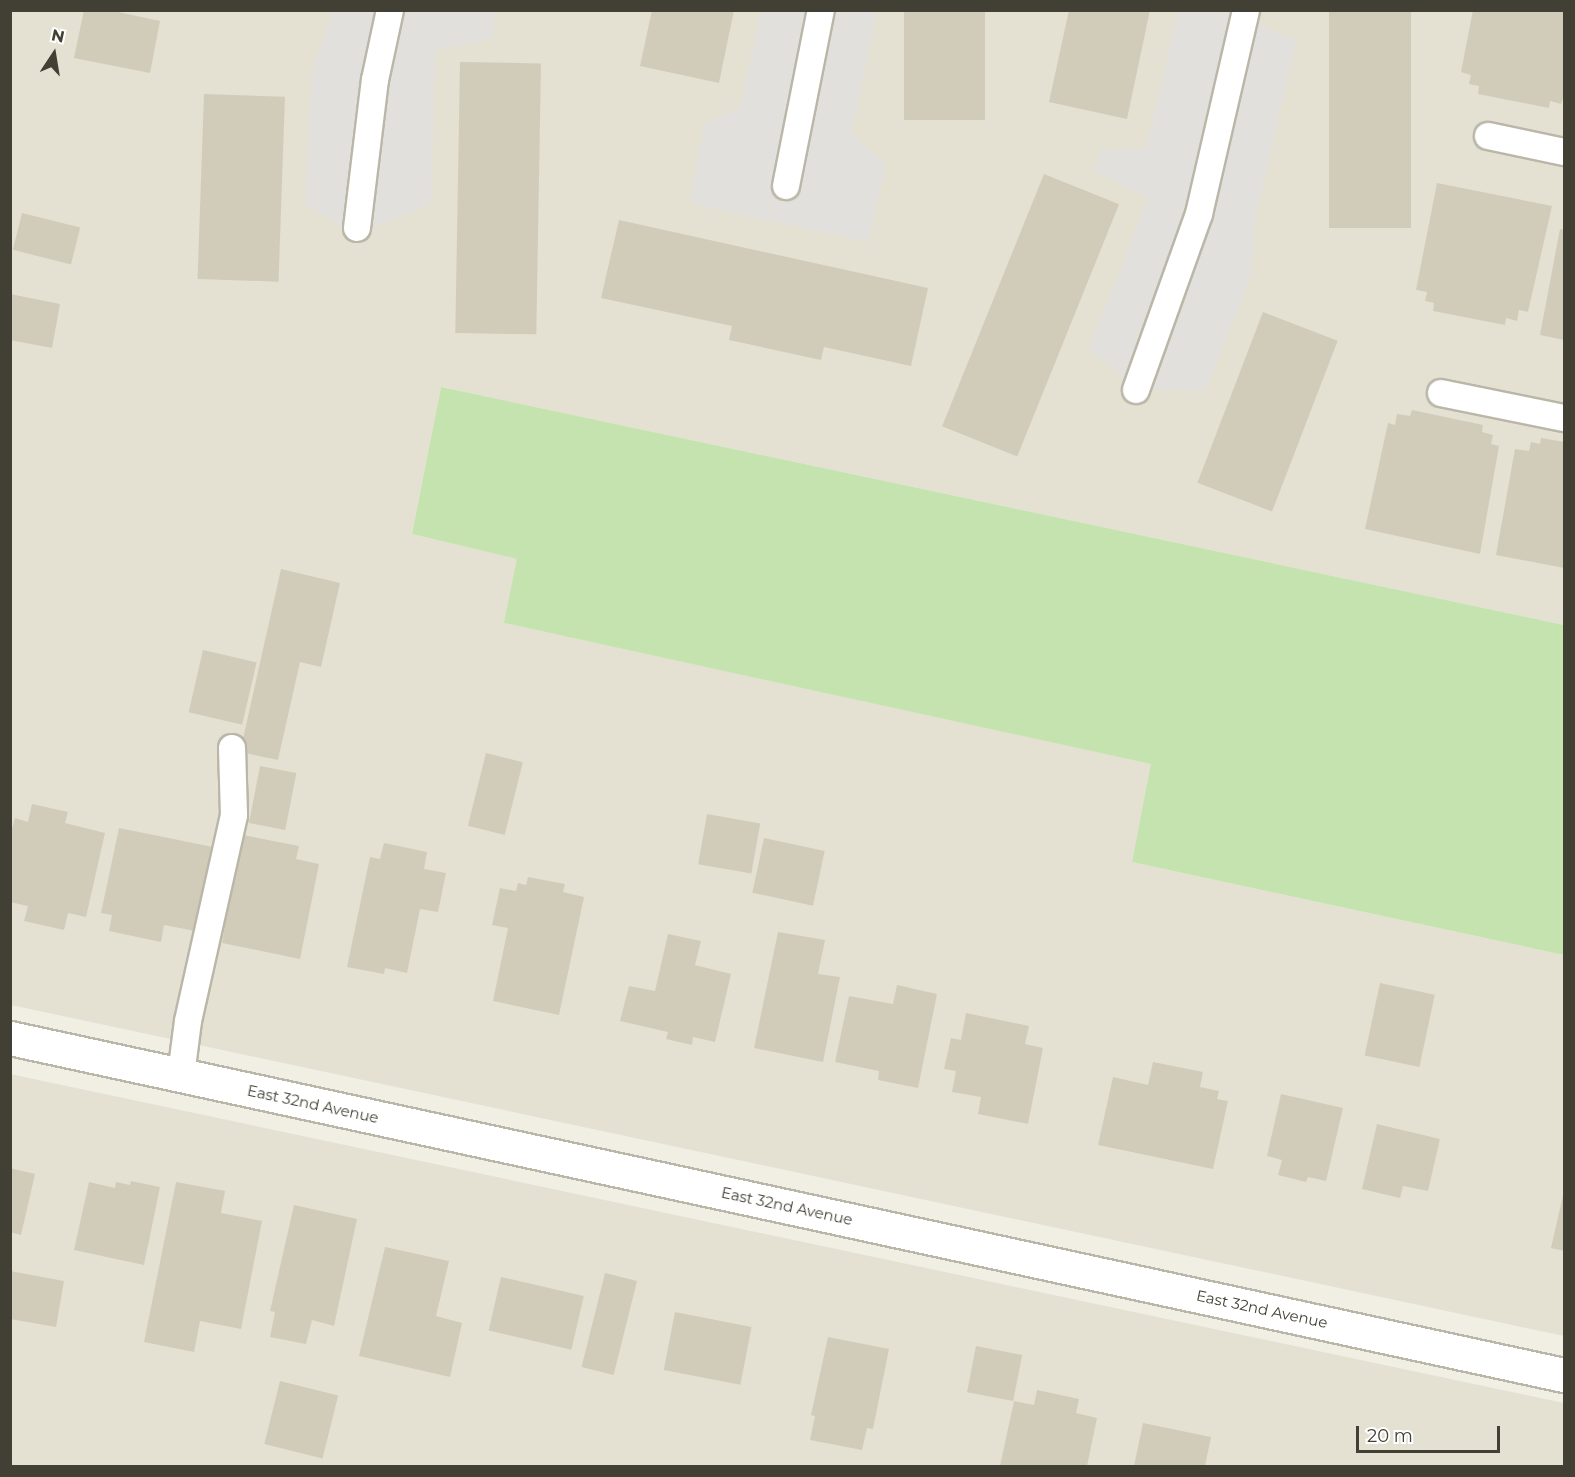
<!DOCTYPE html>
<style>
body{margin:0}
#map{position:relative;width:1575px;height:1477px;overflow:hidden;background:#f1efe4;font-family:Montserrat,sans-serif}
div>[style]{position:absolute}
.residential>*{inset:0;background:#e4e1d3}
.green>*{inset:0;background:#c4e3af}
.parking>*{inset:0;background:#e2e0dc}
.building>*{inset:0;background:#d1ccba;transform-origin:0 0}
.roads{filter:drop-shadow(2px 0 #bbb7a8) drop-shadow(-2px 0 #bbb7a8) drop-shadow(0 2px #bbb7a8) drop-shadow(0 -2px #bbb7a8)}
.service>*{height:26px;margin:-13px;padding:0 13px;transform-origin:13px;border-radius:13px;background:#fff}
.minor>*{height:33px;margin:-16.5px;padding:0 16.5px;transform-origin:16.5px;border-radius:16.5px;background:#fff}
span{translate:-50% -50%;white-space:nowrap;text-align:center;line-height:1.15;-webkit-text-stroke:6px #fff;paint-order:stroke}
.street-label{font-size:15px;color:#423f34}
.frame{position:absolute;inset:0;border:12px solid #423f34;pointer-events:none}
.north{position:absolute;left:24px;top:24px;width:60px;height:60px;-webkit-text-stroke:4px #fff;paint-order:stroke;rotate:12deg;font-size:16px;font-weight:700;line-height:24px;text-align:center;color:#423f34}
.north::after{content:'';display:block;margin:auto;width:21px;height:27px;background:#423f34;clip-path:polygon(50% 0,100% 100%,50% 72%,0 100%)}
.scale{position:absolute;left:1356px;top:1426px;width:144px;height:27px;box-sizing:border-box;border:3px solid #423f34;border-top:0;padding-left:8px;font-size:18px;line-height:21px;white-space:nowrap;color:#423f34;-webkit-text-stroke:4px #fff;paint-order:stroke}
</style>
<div id="map">
<div class="residential">
<i style="clip-path:polygon(11px 11px,1564px 11px,1564px 625px,441px 387px,412px 534px,518px 559px,505px 623px,1152px 764px,1132px 862px,1564px 955px,1564px 1336px,11px 1005px)"></i>
<i style="clip-path:polygon(10px 1074px,1564px 1403px,1564px 1466px,11px 1466px)"></i>
</div>
<div class="green">
<i style="clip-path:polygon(441px 387px,1564px 625px,1564px 955px,1132px 862px,1151px 764px,504px 623px,517px 559px,412px 534px)"></i>
</div>
<div class="parking">
<i style="clip-path:polygon(496px 10px,492px 39px,435px 50px,431px 204px,355px 235px,305px 204px,312px 73px,332px 11px)"></i>
<i style="clip-path:polygon(761px 11px,877px 11px,851px 134px,886px 165px,868px 242px,690px 203px,704px 123px,740px 108px)"></i>
<i style="clip-path:polygon(1178px 11px,1231px 11px,1296px 41px,1255px 219px,1250px 278px,1205px 391px,1138px 388px,1089px 349px,1148px 199px,1094px 171px,1100px 151px,1147px 147px)"></i>
</div>
<div class="building">
<i style="clip-path:polygon(84px 10px,109px 10px,160px 21px,150px 73px,74px 58px)"></i>
<i style="clip-path:polygon(652px 10px,734px 10px,719px 83px,640px 66px)"></i>
<i style="left:904px;top:10px;width:81px;height:110px"></i>
<i style="clip-path:polygon(1069px 10px,1150px 10px,1127px 119px,1049px 102px)"></i>
<i style="left:1329px;top:10px;width:82px;height:218px"></i>
<i style="clip-path:polygon(1473px 10px,1564px 10px,1564px 95px,1561px 104px,1550px 101px,1549px 108px,1478px 94px,1479px 86px,1469px 84px,1471px 75px,1461px 72px)"></i>
<i style="left:460px;top:62px;width:81px;height:271px;rotate:1deg"></i>
<i style="left:204px;top:94px;width:81px;height:185px;rotate:2deg"></i>
<i style="left:1044px;top:174px;width:81px;height:272px;rotate:22deg"></i>
<i style="clip-path:polygon(1437px 183px,1552px 206px,1528px 312px,1519px 310px,1517px 321px,1506px 318px,1505px 325px,1433px 311px,1434px 303px,1425px 301px,1427px 292px,1416px 290px)"></i>
<i style="left:22px;top:213px;width:60px;height:38px;rotate:14deg"></i>
<i style="clip-path:polygon(619px 220px,928px 288px,911px 366px,824px 347px,821px 360px,729px 340px,732px 326px,601px 298px)"></i>
<i style="clip-path:polygon(1560px 229px,1564px 230px,1564px 340px,1540px 335px)"></i>
<i style="clip-path:polygon(10px 294px,60px 304px,52px 348px,10px 340px)"></i>
<i style="left:1263px;top:312px;width:80px;height:183px;rotate:21deg"></i>
<i style="clip-path:polygon(1412px 410px,1483px 425px,1482px 432px,1493px 435px,1491px 444px,1499px 446px,1480px 554px,1365px 529px,1388px 423px,1395px 425px,1397px 414px,1410px 416px)"></i>
<i style="clip-path:polygon(1541px 438px,1564px 442px,1564px 568px,1496px 555px,1515px 449px,1529px 451px,1531px 442px,1540px 444px)"></i>
<i style="clip-path:polygon(281px 569px,340px 583px,321px 667px,300px 662px,278px 760px,240px 752px)"></i>
<i style="left:203px;top:650px;width:55px;height:64px;rotate:13deg"></i>
<i style="left:486px;top:753px;width:38px;height:75px;rotate:14deg"></i>
<i style="left:260px;top:766px;width:37px;height:58px;rotate:11deg"></i>
<i style="clip-path:polygon(32px 804px,68px 812px,65px 823px,105px 833px,86px 917px,68px 913px,64px 930px,24px 921px,28px 906px,10px 902px,10px 836px,15px 818px,28px 822px)"></i>
<i style="left:707px;top:814px;width:54px;height:51px;rotate:10deg"></i>
<i style="clip-path:polygon(119px 828px,213px 847px,195px 931px,164px 925px,161px 942px,109px 931px,112px 915px,101px 913px)"></i>
<i style="clip-path:polygon(238px 834px,299px 846px,296px 859px,319px 864px,300px 959px,222px 943px,225px 926px,219px 925px)"></i>
<i style="left:764px;top:838px;width:62px;height:56px;rotate:12deg"></i>
<i style="clip-path:polygon(384px 843px,427px 852px,424px 869px,446px 873px,438px 912px,420px 909px,407px 973px,385px 968px,384px 974px,347px 967px,370px 857px,380px 859px)"></i>
<i style="clip-path:polygon(528px 877px,565px 884px,563px 892px,584px 897px,559px 1015px,493px 1001px,508px 928px,492px 925px,500px 888px,516px 891px,518px 883px,526px 885px)"></i>
<i style="clip-path:polygon(778px 932px,825px 940px,818px 974px,840px 977px,823px 1062px,754px 1048px)"></i>
<i style="clip-path:polygon(668px 934px,701px 941px,695px 965px,731px 974px,715px 1042px,693px 1037px,692px 1045px,666px 1039px,668px 1032px,620px 1021px,629px 986px,655px 991px)"></i>
<i style="left:1380px;top:983px;width:56px;height:74px;rotate:12deg"></i>
<i style="clip-path:polygon(897px 985px,937px 994px,918px 1088px,878px 1080px,879px 1071px,835px 1062px,849px 996px,893px 1004px)"></i>
<i style="clip-path:polygon(966px 1013px,1029px 1026px,1025px 1044px,1043px 1048px,1028px 1124px,978px 1114px,981px 1097px,952px 1092px,956px 1071px,944px 1069px,951px 1038px,961px 1040px)"></i>
<i style="clip-path:polygon(1153px 1062px,1203px 1072px,1200px 1087px,1219px 1091px,1217px 1099px,1228px 1101px,1213px 1169px,1098px 1145px,1113px 1077px,1148px 1085px)"></i>
<i style="clip-path:polygon(1281px 1094px,1343px 1108px,1326px 1181px,1308px 1177px,1306px 1182px,1278px 1175px,1282px 1160px,1267px 1156px)"></i>
<i style="clip-path:polygon(1377px 1124px,1440px 1139px,1428px 1191px,1403px 1186px,1400px 1198px,1362px 1189px)"></i>
<i style="clip-path:polygon(10px 1168px,35px 1174px,21px 1235px,10px 1232px)"></i>
<i style="clip-path:polygon(131px 1181px,160px 1187px,144px 1265px,74px 1250px,89px 1182px,115px 1188px,116px 1182px,130px 1185px)"></i>
<i style="clip-path:polygon(176px 1182px,225px 1191px,221px 1213px,262px 1221px,241px 1329px,200px 1321px,194px 1352px,144px 1342px)"></i>
<i style="clip-path:polygon(1564px 1191px,1564px 1251px,1551px 1248px)"></i>
<i style="clip-path:polygon(294px 1205px,357px 1219px,334px 1326px,312px 1320px,306px 1344px,270px 1337px,275px 1312px,270px 1311px)"></i>
<i style="clip-path:polygon(385px 1247px,449px 1261px,436px 1316px,462px 1323px,450px 1377px,359px 1356px)"></i>
<i style="clip-path:polygon(10px 1271px,64px 1281px,56px 1327px,10px 1319px)"></i>
<i style="left:605px;top:1273px;width:33px;height:97px;rotate:14deg"></i>
<i style="left:501px;top:1277px;width:85px;height:55px;rotate:13deg"></i>
<i style="left:675px;top:1312px;width:78px;height:59px;rotate:11deg"></i>
<i style="clip-path:polygon(828px 1337px,889px 1349px,873px 1429px,867px 1428px,862px 1450px,810px 1440px,815px 1416px,811px 1415px)"></i>
<i style="left:976px;top:1346px;width:47px;height:47px;rotate:11deg"></i>
<i style="left:280px;top:1381px;width:60px;height:65px;rotate:14deg"></i>
<i style="clip-path:polygon(1037px 1390px,1079px 1399px,1076px 1413px,1097px 1418px,1087px 1466px,1000px 1466px,1014px 1401px,1034px 1405px)"></i>
<i style="clip-path:polygon(1143px 1423px,1211px 1437px,1205px 1466px,1134px 1466px)"></i>
</div>
<div class="roads">
<div class="service">
<i style="left:1488px;top:136px;width:78px;rotate:11.9deg"></i>
<i style="left:786px;top:186px;width:179px;rotate:-78.8deg"></i>
<i style="left:357px;top:228px;width:149px;rotate:-83.1deg"></i>
<i style="left:375px;top:80px;width:72px;rotate:-77.9deg"></i>
<i style="left:1136px;top:390px;width:187px;rotate:-70.3deg"></i>
<i style="left:1199px;top:214px;width:209px;rotate:-77deg"></i>
<i style="left:1441px;top:393px;width:126px;rotate:11.5deg"></i>
<i style="left:181px;top:1075px;width:54px;rotate:-82.6deg"></i>
<i style="left:188px;top:1021px;width:211px;rotate:-77.4deg"></i>
<i style="left:234px;top:815px;width:67px;rotate:-91.7deg"></i>
</div>
<div class="minor">
<i style="left:10px;top:1038px;width:1590px;rotate:12.24deg"></i>
</div>
</div>
<div class="street-label">
<span style="left:313px;top:1104px;rotate:12deg">East 32nd Avenue</span>
<span style="left:787px;top:1206px;rotate:12deg">East 32nd Avenue</span>
<span style="left:1262px;top:1309px;rotate:12deg">East 32nd Avenue</span>
</div>
<div class="frame"></div>
<div class="north">N</div>
<div class="scale">20 m</div>
</div>
